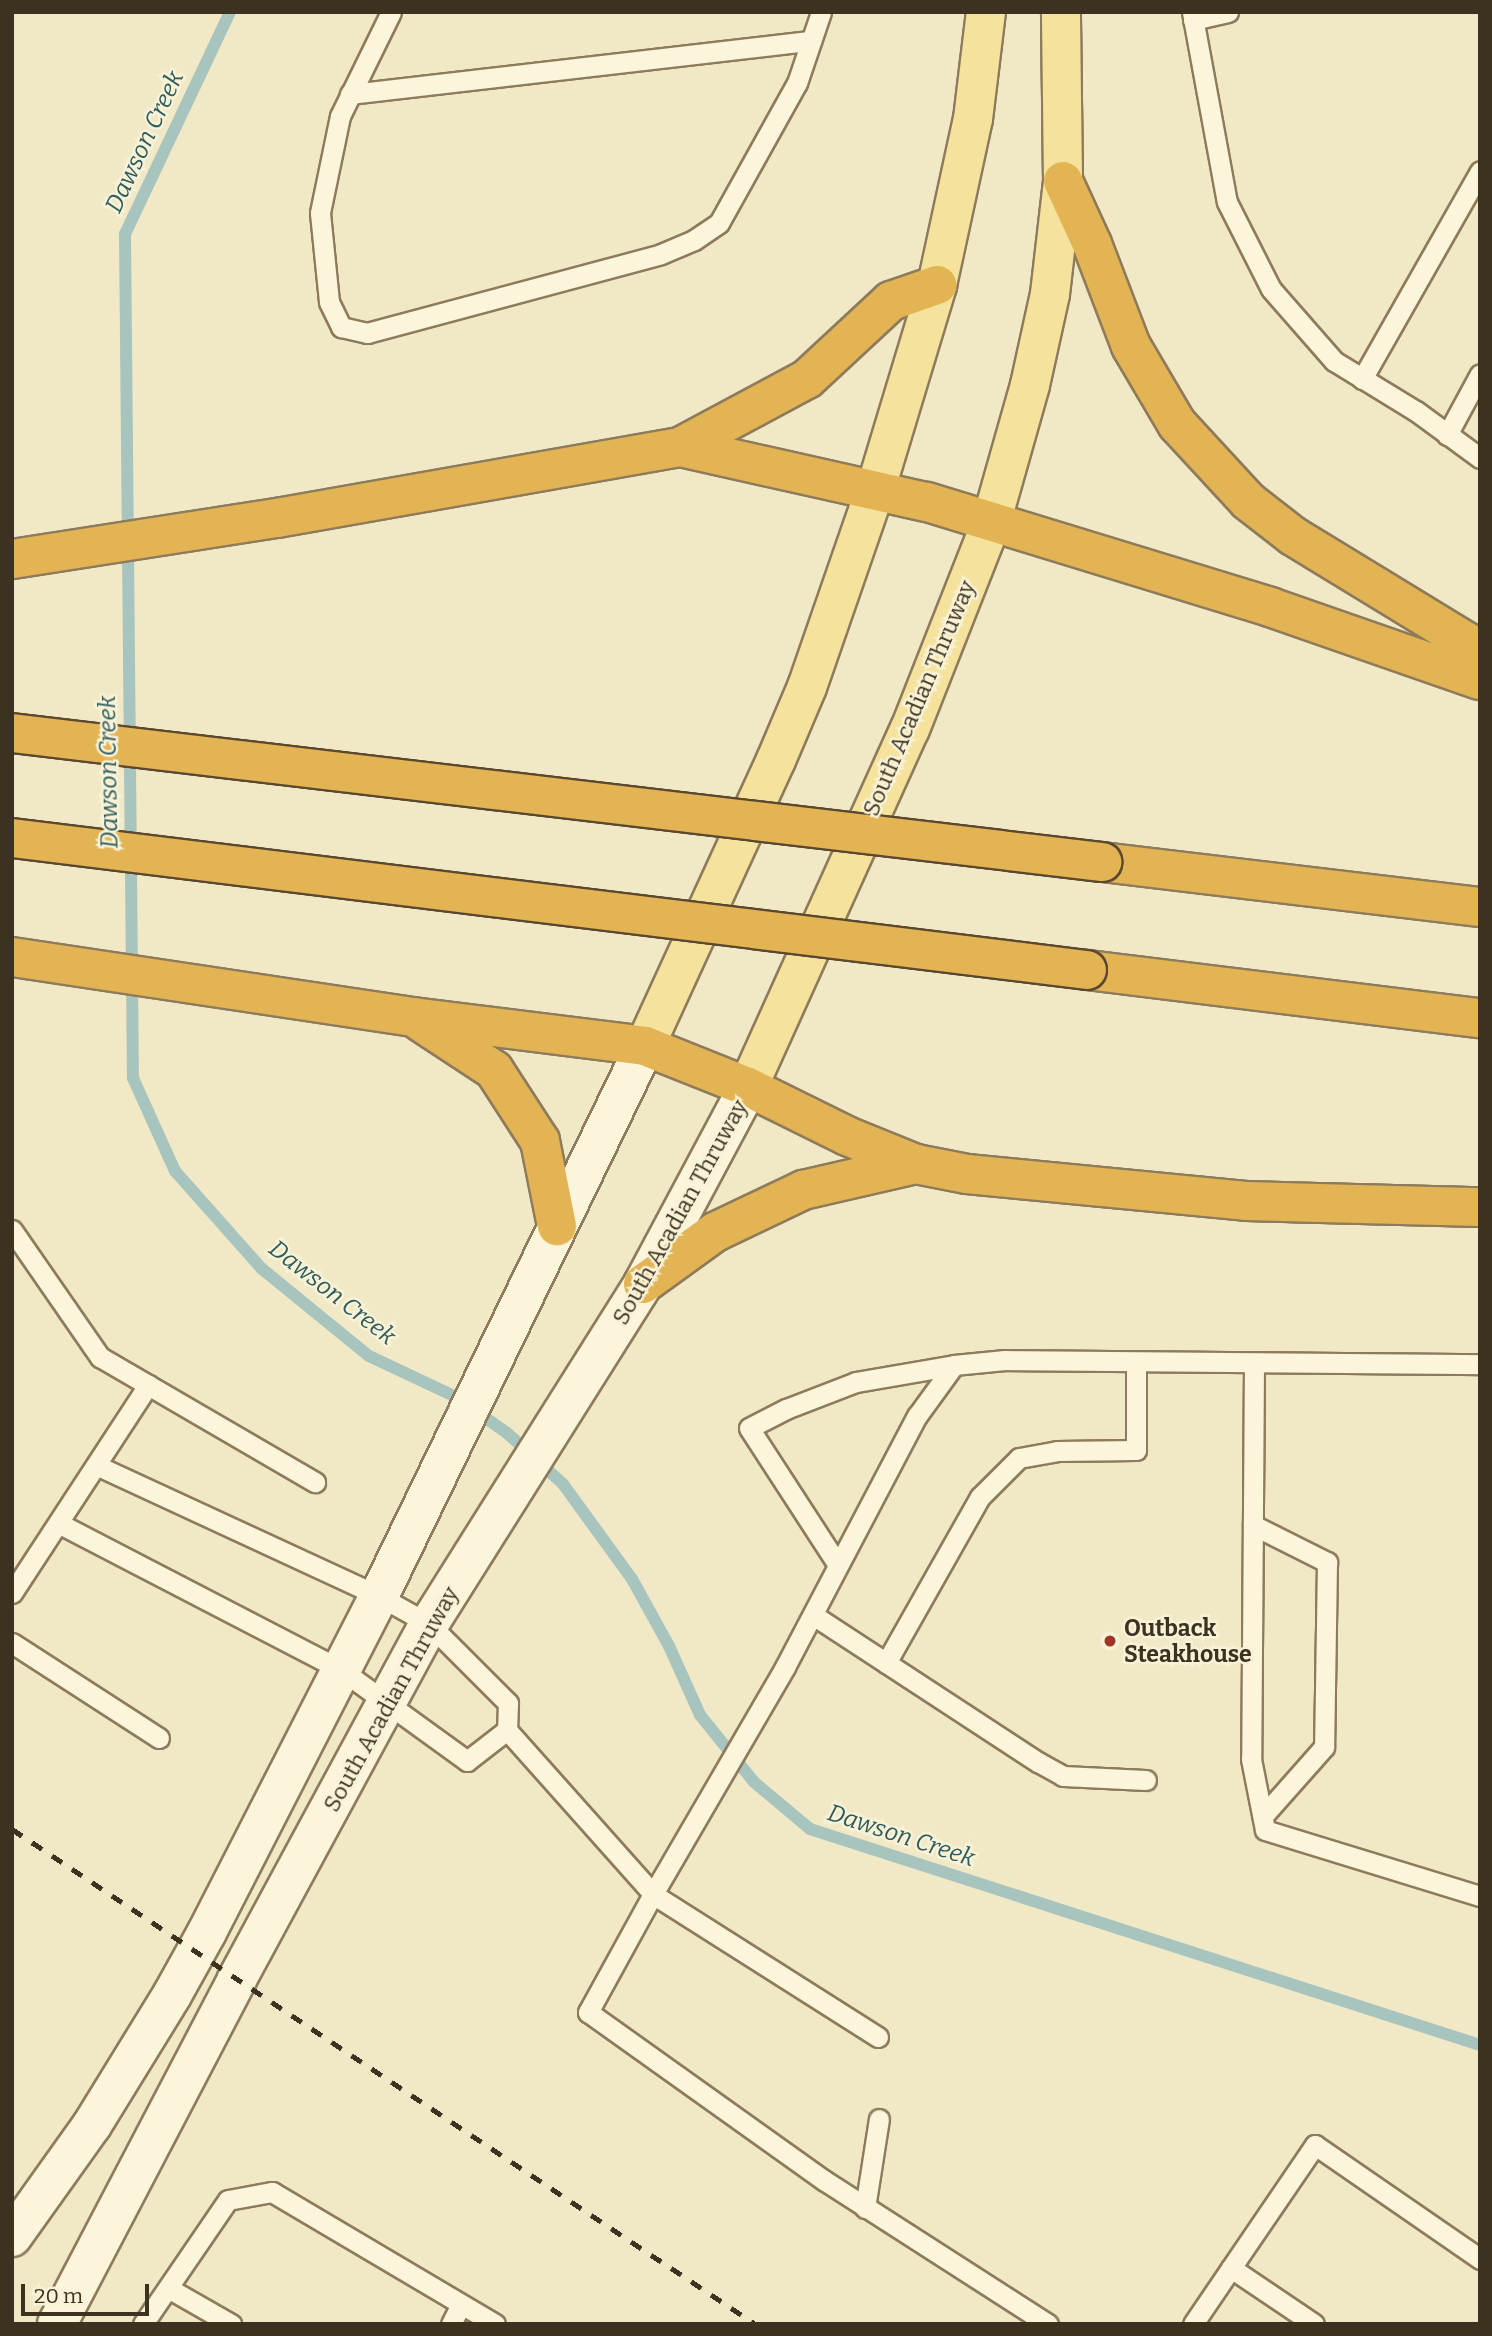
<!DOCTYPE html>
<style>
body{margin:0}
#map{position:relative;width:1492px;height:2336px;overflow:hidden;background:#f1e9c6;font-family:Bitter,serif}
div>[style]{position:absolute}
.stream>*{height:12px;margin:-6px;padding:0 6px;transform-origin:6px;border-radius:6px;background:#a8c4bf}
.roads{filter:drop-shadow(2px 0 #8e7b5b) drop-shadow(-2px 0 #8e7b5b) drop-shadow(0 2px #8e7b5b) drop-shadow(0 -2px #8e7b5b)}
.lane>*{height:19px;margin:-9.5px;padding:0 9.5px;transform-origin:9.5px;border-radius:9.5px;background:#fbf5db}
.secondary>*{height:38px;margin:-19px;padding:0 19px;transform-origin:19px;border-radius:19px;background:#fbf5db}
.primary>*{height:38px;margin:-19px;padding:0 19px;transform-origin:19px;border-radius:19px;background:#f5e39d}
.highway>*{height:38px;margin:-19px;padding:0 19px;transform-origin:19px;border-radius:19px;background:#e3b454}
.rail>*{height:5px;margin-top:-2.5px;transform-origin:0;background:repeating-linear-gradient(90deg,#3d311f 0 12px,transparent 0 24px)}
.bridges{filter:drop-shadow(2px 0 #5b482f) drop-shadow(-2px 0 #5b482f) drop-shadow(0 2px #5b482f) drop-shadow(0 -2px #5b482f)}
.highway-bridge>*{height:38px;margin:-19px;padding:0 19px;transform-origin:19px;border-radius:19px;background:#e3b454}
.dots>*{width:19px;height:19px;translate:-50% -50%;box-sizing:border-box;border:4px solid #f8f2d7;border-radius:50%}
span{translate:-50% -50%;white-space:nowrap;text-align:center;line-height:1.15;-webkit-text-stroke:5px #f8f2d7;paint-order:stroke}
.street-label{font-size:23px;color:#3d311f}
.poi-label{font-size:23px;color:#3d311f;font-weight:700}
.left{translate:0 -50%;text-align:left}
.water-label{font-size:24px;color:#2e5b5d;font-style:italic}
.frame{position:absolute;inset:0;border:14px solid #3d311f;pointer-events:none}
.scale{position:absolute;left:21px;top:2284px;width:128px;height:32px;box-sizing:border-box;border:4px solid #3d311f;border-top:0;padding-left:9px;font-size:21px;line-height:24px;white-space:nowrap;color:#3d311f;-webkit-text-stroke:5px #f8f2d7;paint-order:stroke}
</style>
<div id="map">
<div class="stream">
<i style="left:230px;top:12px;width:246px;rotate:115.3deg"></i>
<i style="left:125px;top:234px;width:844px;rotate:89.46deg"></i>
<i style="left:133px;top:1078px;width:102px;rotate:65.7deg"></i>
<i style="left:175px;top:1171px;width:130px;rotate:48.4deg"></i>
<i style="left:261px;top:1268px;width:139px;rotate:39.2deg"></i>
<i style="left:369px;top:1356px;width:96px;rotate:25.2deg"></i>
<i style="left:456px;top:1397px;width:62px;rotate:35.2deg"></i>
<i style="left:507px;top:1433px;width:76px;rotate:42.3deg"></i>
<i style="left:563px;top:1484px;width:117px;rotate:54deg"></i>
<i style="left:632px;top:1579px;width:77px;rotate:61.1deg"></i>
<i style="left:669px;top:1646px;width:76px;rotate:65.8deg"></i>
<i style="left:700px;top:1715px;width:86px;rotate:51.1deg"></i>
<i style="left:754px;top:1782px;width:73px;rotate:40deg"></i>
<i style="left:810px;top:1829px;width:704px;rotate:17.87deg"></i>
</div>
<div class="roads">
<div class="lane">
<i style="left:391px;top:12px;width:116px;rotate:116.1deg"></i>
<i style="left:340px;top:116px;width:99px;rotate:101.7deg"></i>
<i style="left:320px;top:213px;width:89px;rotate:84.2deg"></i>
<i style="left:329px;top:302px;width:28px;rotate:64deg"></i>
<i style="left:341px;top:327px;width:27px;rotate:13deg"></i>
<i style="left:367px;top:333px;width:304px;rotate:-15deg"></i>
<i style="left:661px;top:254px;width:36px;rotate:-23deg"></i>
<i style="left:694px;top:240px;width:30px;rotate:-34deg"></i>
<i style="left:719px;top:223px;width:160px;rotate:-60.9deg"></i>
<i style="left:797px;top:83px;width:75px;rotate:-71.3deg"></i>
<i style="left:1192px;top:12px;width:193px;rotate:79.6deg"></i>
<i style="left:1227px;top:202px;width:97px;rotate:63.2deg"></i>
<i style="left:1271px;top:289px;width:96px;rotate:48.8deg"></i>
<i style="left:1334px;top:361px;width:96px;rotate:31.4deg"></i>
<i style="left:1416px;top:411px;width:79px;rotate:36.3deg"></i>
<i style="left:1193px;top:20px;width:36px;rotate:-13deg"></i>
<i style="left:350px;top:94px;width:464px;rotate:-6.6deg"></i>
<i style="left:1362px;top:379px;width:239px;rotate:-60.4deg"></i>
<i style="left:1447px;top:435px;width:69px;rotate:-61.6deg"></i>
<i style="left:12px;top:1230px;width:155px;rotate:55.3deg"></i>
<i style="left:100px;top:1357px;width:249px;rotate:30.2deg"></i>
<i style="left:1254px;top:1364px;width:395px;rotate:90.4deg"></i>
<i style="left:1251px;top:1759px;width:72px;rotate:78.8deg"></i>
<i style="left:1265px;top:1830px;width:225px;rotate:17.1deg"></i>
<i style="left:98px;top:1466px;width:310px;rotate:24.8deg"></i>
<i style="left:379px;top:1596px;width:57px;rotate:29.2deg"></i>
<i style="left:429px;top:1624px;width:112px;rotate:45deg"></i>
<i style="left:508px;top:1703px;width:27px;rotate:92deg"></i>
<i style="left:507px;top:1730px;width:220px;rotate:48.3deg"></i>
<i style="left:653px;top:1894px;width:135px;rotate:118.8deg"></i>
<i style="left:588px;top:2012px;width:291px;rotate:35.5deg"></i>
<i style="left:825px;top:2181px;width:265px;rotate:32.7deg"></i>
<i style="left:60px;top:1524px;width:315px;rotate:27.4deg"></i>
<i style="left:340px;top:1669px;width:157px;rotate:35.9deg"></i>
<i style="left:467px;top:1761px;width:51px;rotate:-37.8deg"></i>
<i style="left:1253px;top:1525px;width:83px;rotate:26.6deg"></i>
<i style="left:1327px;top:1562px;width:185px;rotate:90.9deg"></i>
<i style="left:1324px;top:1747px;width:92px;rotate:131.5deg"></i>
<i style="left:838px;top:1565px;width:163px;rotate:-123deg"></i>
<i style="left:749px;top:1428px;width:42px;rotate:-27.2deg"></i>
<i style="left:786px;top:1409px;width:75px;rotate:-21.1deg"></i>
<i style="left:856px;top:1382px;width:99px;rotate:-9.8deg"></i>
<i style="left:12px;top:1593px;width:249px;rotate:-56.8deg"></i>
<i style="left:813px;top:1615px;width:269px;rotate:33.2deg"></i>
<i style="left:1038px;top:1762px;width:29px;rotate:29deg"></i>
<i style="left:1063px;top:1776px;width:83px;rotate:2.8deg"></i>
<i style="left:12px;top:1643px;width:175px;rotate:32.9deg"></i>
<i style="left:886px;top:1663px;width:191px;rotate:-60.5deg"></i>
<i style="left:980px;top:1497px;width:55px;rotate:-45deg"></i>
<i style="left:1019px;top:1458px;width:39px;rotate:-10deg"></i>
<i style="left:1057px;top:1451px;width:79px;rotate:-0.7deg"></i>
<i style="left:1136px;top:1450px;width:87px;rotate:-90deg"></i>
<i style="left:878px;top:2037px;width:267px;rotate:-147.6deg"></i>
<i style="left:653px;top:1894px;width:263px;rotate:-59.8deg"></i>
<i style="left:785px;top:1667px;width:284px;rotate:-62.3deg"></i>
<i style="left:917px;top:1416px;width:63px;rotate:-54deg"></i>
<i style="left:954px;top:1365px;width:51px;rotate:-5.6deg"></i>
<i style="left:1005px;top:1360px;width:475px;rotate:0.5deg"></i>
<i style="left:865px;top:2208px;width:90px;rotate:-81.1deg"></i>
<i style="left:1231px;top:2268px;width:149px;rotate:-55.7deg"></i>
<i style="left:1315px;top:2145px;width:201px;rotate:34.6deg"></i>
<i style="left:168px;top:2288px;width:73px;rotate:29.7deg"></i>
<i style="left:143px;top:2324px;width:150px;rotate:-55.6deg"></i>
<i style="left:228px;top:2200px;width:45px;rotate:-10.3deg"></i>
<i style="left:272px;top:2192px;width:259px;rotate:30.6deg"></i>
<i style="left:451px;top:2324px;width:22px;rotate:-63deg"></i>
<i style="left:1193px;top:2324px;width:68px;rotate:-55.8deg"></i>
<i style="left:1231px;top:2268px;width:100px;rotate:34deg"></i>
</div>
<div class="secondary">
<i style="left:12px;top:2237px;width:138px;rotate:-54.5deg"></i>
<i style="left:92px;top:2125px;width:153px;rotate:-58.4deg"></i>
<i style="left:172px;top:1995px;width:72px;rotate:-60.9deg"></i>
<i style="left:207px;top:1932px;width:377px;rotate:-62.9deg"></i>
<i style="left:379px;top:1596px;width:611px;rotate:-64.19deg"></i>
<i style="left:57px;top:2324px;width:389px;rotate:-62.4deg"></i>
<i style="left:237px;top:1979px;width:404px;rotate:-61.6deg"></i>
<i style="left:429px;top:1624px;width:402px;rotate:-57.8deg"></i>
<i style="left:643px;top:1284px;width:223px;rotate:-61.9deg"></i>
</div>
<div class="primary">
<i style="left:645px;top:1046px;width:315px;rotate:-65.4deg"></i>
<i style="left:776px;top:760px;width:79px;rotate:-67deg"></i>
<i style="left:807px;top:687px;width:207px;rotate:-70.9deg"></i>
<i style="left:875px;top:491px;width:215px;rotate:-73.2deg"></i>
<i style="left:937px;top:285px;width:170px;rotate:-77.8deg"></i>
<i style="left:973px;top:119px;width:108px;rotate:-83.1deg"></i>
<i style="left:748px;top:1087px;width:393px;rotate:-65.7deg"></i>
<i style="left:910px;top:729px;width:221px;rotate:-68.5deg"></i>
<i style="left:991px;top:523px;width:143px;rotate:-74.2deg"></i>
<i style="left:1030px;top:385px;width:93px;rotate:-77.6deg"></i>
<i style="left:1050px;top:294px;width:114px;rotate:-83.4deg"></i>
<i style="left:1063px;top:181px;width:169px;rotate:-90.7deg"></i>
</div>
<div class="highway">
<i style="left:1063px;top:181px;width:69px;rotate:65.3deg"></i>
<i style="left:1092px;top:244px;width:109px;rotate:69.1deg"></i>
<i style="left:1131px;top:346px;width:91px;rotate:59.5deg"></i>
<i style="left:1177px;top:424px;width:105px;rotate:47.3deg"></i>
<i style="left:1248px;top:501px;width:57px;rotate:37.9deg"></i>
<i style="left:1293px;top:536px;width:202px;rotate:31.4deg"></i>
<i style="left:1465px;top:641px;width:21px;rotate:45deg"></i>
<i style="left:680px;top:447px;width:144px;rotate:-28.2deg"></i>
<i style="left:807px;top:379px;width:115px;rotate:-42.9deg"></i>
<i style="left:891px;top:301px;width:49px;rotate:-19.2deg"></i>
<i style="left:12px;top:559px;width:268px;rotate:-8.8deg"></i>
<i style="left:277px;top:518px;width:409px;rotate:-10deg"></i>
<i style="left:680px;top:447px;width:253px;rotate:12.6deg"></i>
<i style="left:927px;top:502px;width:359px;rotate:17deg"></i>
<i style="left:1270px;top:607px;width:222px;rotate:19.2deg"></i>
<i style="left:1102px;top:862px;width:381px;rotate:6.8deg"></i>
<i style="left:12px;top:957px;width:405px;rotate:8.5deg"></i>
<i style="left:413px;top:1017px;width:234px;rotate:7.1deg"></i>
<i style="left:645px;top:1046px;width:111px;rotate:21.7deg"></i>
<i style="left:748px;top:1087px;width:110px;rotate:26.3deg"></i>
<i style="left:847px;top:1136px;width:74px;rotate:22.1deg"></i>
<i style="left:916px;top:1164px;width:52px;rotate:11.1deg"></i>
<i style="left:967px;top:1174px;width:280px;rotate:5.5deg"></i>
<i style="left:1246px;top:1201px;width:234px;rotate:1.5deg"></i>
<i style="left:1087px;top:970px;width:396px;rotate:7deg"></i>
<i style="left:421px;top:1022px;width:87px;rotate:33.3deg"></i>
<i style="left:494px;top:1070px;width:85px;rotate:57.1deg"></i>
<i style="left:540px;top:1141px;width:87px;rotate:78.7deg"></i>
<i style="left:643px;top:1284px;width:89px;rotate:-35.8deg"></i>
<i style="left:715px;top:1232px;width:98px;rotate:-25.5deg"></i>
<i style="left:803px;top:1190px;width:116px;rotate:-13deg"></i>
</div>
</div>
<div class="rail">
<i style="left:12px;top:1829px;width:893px;rotate:33.67deg"></i>
</div>
<div class="bridges">
<div class="highway-bridge">
<i style="left:12px;top:733px;width:1098px;rotate:6.75deg"></i>
<i style="left:12px;top:838px;width:1083px;rotate:7deg"></i>
</div>
</div>
<div class="dots">
<i style="left:1110px;top:1641px;background:#a03427"></i>
</div>
<div class="street-label">
<span style="left:919px;top:698px;rotate:-67deg">South Acadian Thruway</span>
<span style="left:680px;top:1212px;rotate:-61deg">South Acadian Thruway</span>
<span style="left:391px;top:1699px;rotate:-61deg">South Acadian Thruway</span>
</div>
<div class="poi-label">
<span class="left" style="left:1124px;top:1641px">Outback<br>Steakhouse</span>
</div>
<div class="water-label">
<span style="left:145px;top:142px;rotate:-65deg">Dawson Creek</span>
<span style="left:109px;top:772px;rotate:-91deg">Dawson Creek</span>
<span style="left:332px;top:1293px;rotate:38deg">Dawson Creek</span>
<span style="left:901px;top:1836px;rotate:18deg">Dawson Creek</span>
</div>
<div class="frame"></div>
<div class="scale">20 m</div>
</div>
